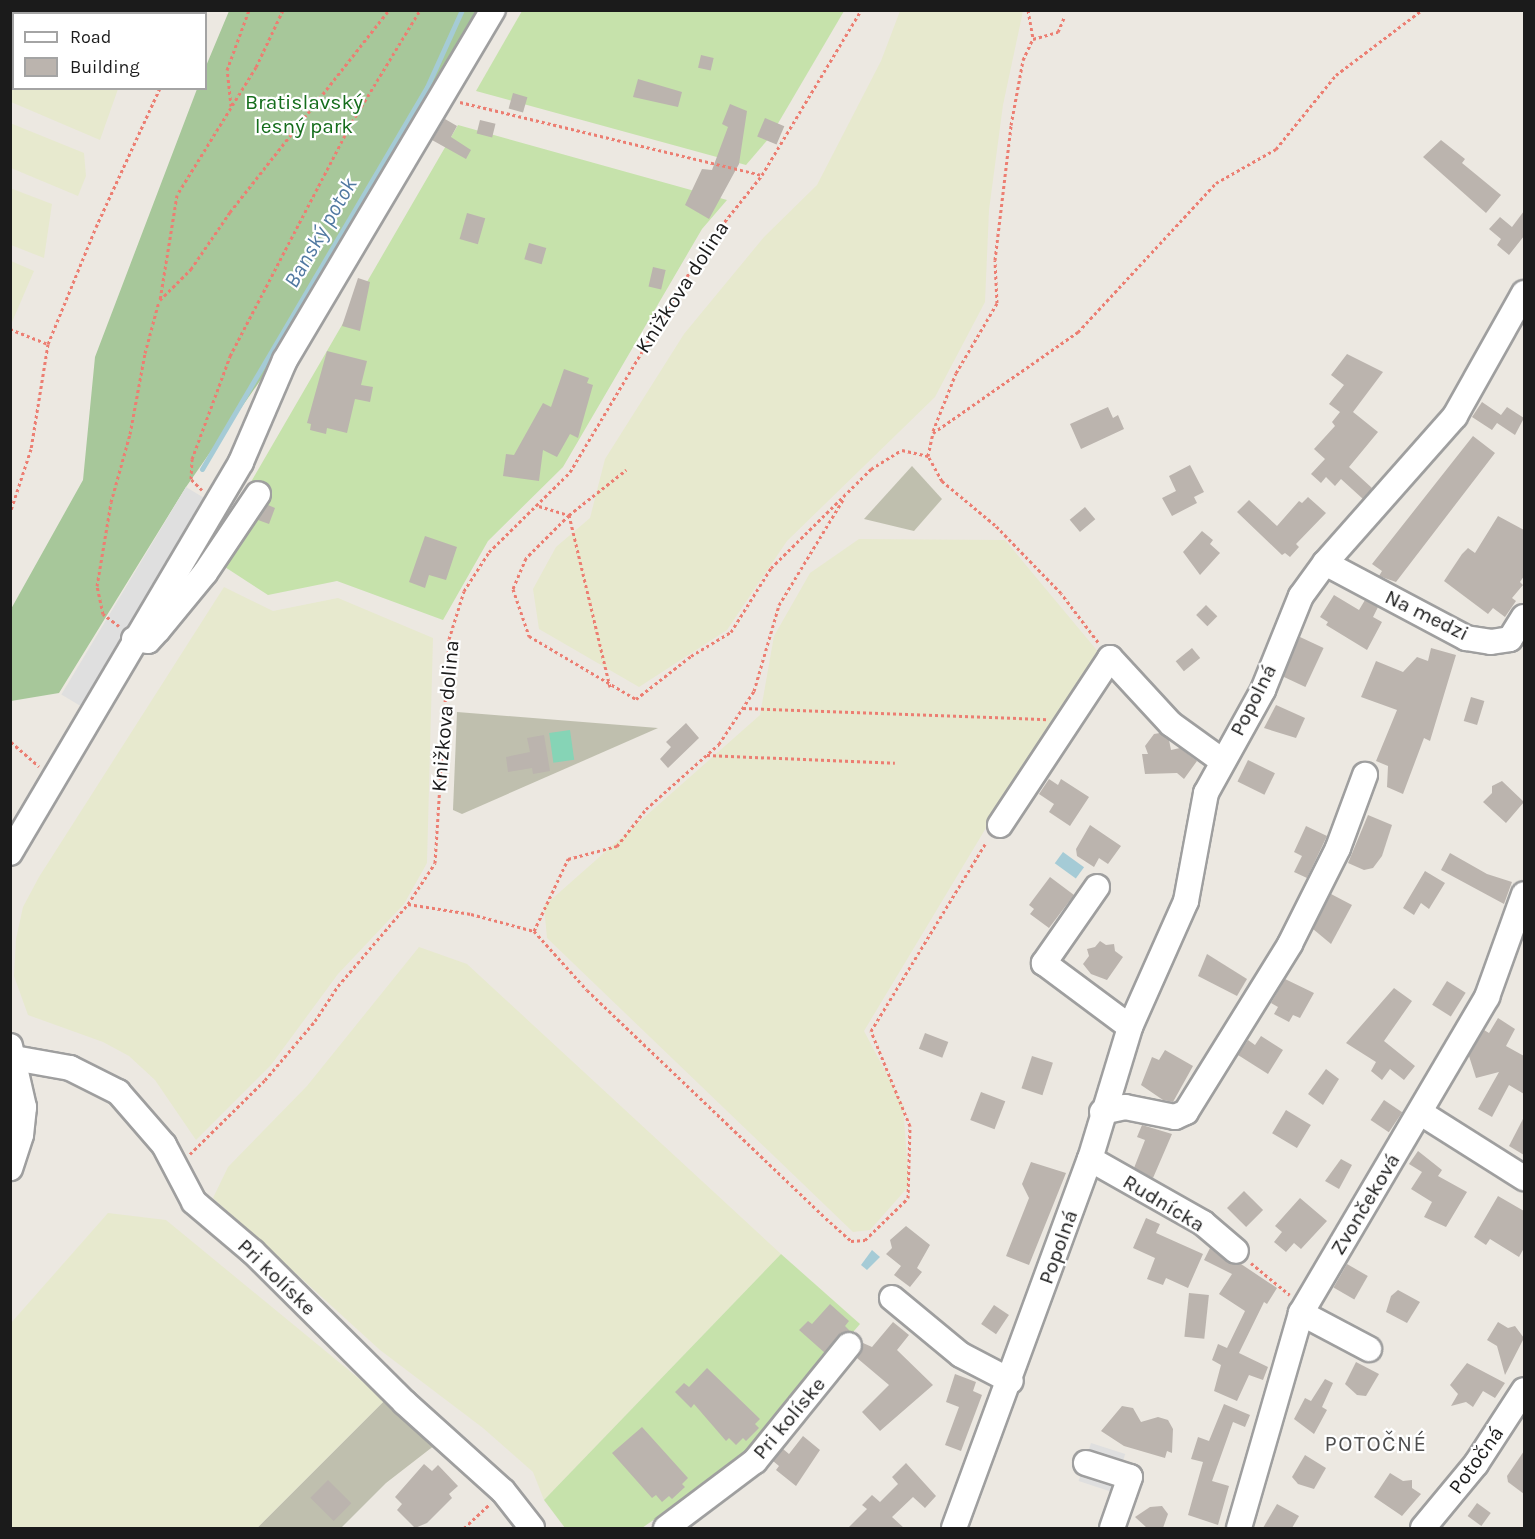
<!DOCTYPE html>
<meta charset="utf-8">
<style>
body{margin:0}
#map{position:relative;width:1535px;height:1539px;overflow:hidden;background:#ece8e1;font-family:Karla,sans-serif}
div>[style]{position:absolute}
.construction>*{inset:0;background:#bfbfae}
.farmland>*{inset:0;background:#e7e9ce;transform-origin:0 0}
.grass>*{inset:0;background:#c6e2ab}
.forest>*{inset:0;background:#a7c79a}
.pitch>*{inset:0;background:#86d4b6;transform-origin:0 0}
.parking>*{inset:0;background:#dfdfdf;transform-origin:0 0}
.water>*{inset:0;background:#a5cbd6;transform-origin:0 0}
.stream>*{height:5px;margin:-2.5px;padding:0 2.5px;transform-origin:2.5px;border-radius:2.5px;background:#a5cbd6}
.building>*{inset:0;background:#bbb4ae;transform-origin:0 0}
.path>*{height:3px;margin-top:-1.5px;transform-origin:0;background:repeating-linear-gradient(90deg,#ec7e72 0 3px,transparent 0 6px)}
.roads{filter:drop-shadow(2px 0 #9f9f9f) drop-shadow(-2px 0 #9f9f9f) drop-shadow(0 2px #9f9f9f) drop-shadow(0 -2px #9f9f9f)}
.minor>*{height:24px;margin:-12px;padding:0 12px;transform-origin:12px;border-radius:12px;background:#fff}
span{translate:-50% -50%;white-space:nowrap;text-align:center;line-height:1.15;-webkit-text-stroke:4.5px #fff;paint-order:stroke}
.park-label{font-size:21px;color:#156d1c}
.street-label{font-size:21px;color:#1b1b1b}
.water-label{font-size:22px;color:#5179a1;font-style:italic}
.neighbourhood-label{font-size:22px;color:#4e4e4e;letter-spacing:1.5px}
.frame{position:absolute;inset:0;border:12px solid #1b1b1b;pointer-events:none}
.legend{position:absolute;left:12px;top:12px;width:195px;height:78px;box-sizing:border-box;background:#fff;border:2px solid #a4a4a4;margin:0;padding:8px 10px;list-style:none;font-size:18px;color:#1b1b1b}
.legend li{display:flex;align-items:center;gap:12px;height:30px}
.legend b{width:30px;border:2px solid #a4a4a4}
</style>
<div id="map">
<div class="construction">
<i style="clip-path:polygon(912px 466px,942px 499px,914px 531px,864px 519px)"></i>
<i style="clip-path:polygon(457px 712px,658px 728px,462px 814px,453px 810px)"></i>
<i style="clip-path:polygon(385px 1400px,435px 1445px,386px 1483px,341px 1528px,257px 1528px)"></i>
</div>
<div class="farmland">
<i style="left:112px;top:10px;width:9px;height:101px;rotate:21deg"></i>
<i style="clip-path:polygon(900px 11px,1023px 11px,1003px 105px,989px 210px,985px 302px,935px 397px,787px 541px,727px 630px,639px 687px,539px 629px,533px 589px,556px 547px,590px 518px,605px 459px,684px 334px,764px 237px,817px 185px,881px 61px)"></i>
<i style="clip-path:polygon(11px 38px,14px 88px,118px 89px,100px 140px,11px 102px)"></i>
<i style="clip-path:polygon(10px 123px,84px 153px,86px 176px,78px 196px,11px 168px)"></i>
<i style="clip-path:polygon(10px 188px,52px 204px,44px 258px,11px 245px)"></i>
<i style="clip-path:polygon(11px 261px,34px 271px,12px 322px,10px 322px)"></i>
<i style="clip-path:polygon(859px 539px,1005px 540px,1100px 654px,1013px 783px,864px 1031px,903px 1105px,909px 1186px,870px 1230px,853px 1232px,547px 938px,544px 906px,760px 715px,774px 636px,810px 573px)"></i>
<i style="clip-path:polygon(224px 587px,273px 611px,338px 598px,433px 638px,427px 863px,404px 904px,338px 974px,271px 1065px,196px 1140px,155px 1080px,129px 1056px,103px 1042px,28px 1015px,14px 976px,16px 939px,23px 907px,39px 877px)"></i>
<i style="clip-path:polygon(419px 947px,467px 964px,781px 1254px,544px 1500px,533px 1472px,483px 1428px,380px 1350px,213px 1198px,228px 1167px,307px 1086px)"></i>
<i style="clip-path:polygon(108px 1213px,166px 1220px,385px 1400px,257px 1528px,11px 1528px,11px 1323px)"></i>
</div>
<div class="grass">
<i style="clip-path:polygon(522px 11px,844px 11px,770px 137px,746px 165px,476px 91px)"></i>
<i style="clip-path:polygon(458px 125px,727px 200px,702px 229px,563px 467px,488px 541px,443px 620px,337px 581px,268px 595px,208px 556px)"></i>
<i style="clip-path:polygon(781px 1254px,860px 1324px,749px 1453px,642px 1528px,565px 1528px,544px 1500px)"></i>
</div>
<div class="forest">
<i style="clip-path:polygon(229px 11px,479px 11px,271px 365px,186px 487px,59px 693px,11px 701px,11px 609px,83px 480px,95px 357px,197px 89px,206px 88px,206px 66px)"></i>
</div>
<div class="pitch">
<i style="left:570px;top:730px;width:30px;height:21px;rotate:82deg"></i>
</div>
<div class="parking">
<i style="left:186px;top:487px;width:26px;height:242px;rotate:31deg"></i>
<i style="left:1091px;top:1443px;width:36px;height:40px;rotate:18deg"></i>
</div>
<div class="water">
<i style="left:1063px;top:852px;width:26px;height:14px;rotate:36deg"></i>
<i style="clip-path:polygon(872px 1250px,880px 1257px,867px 1270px,861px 1265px)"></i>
</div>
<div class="stream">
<i style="left:202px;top:469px;width:443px;rotate:-59.5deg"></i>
<i style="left:427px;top:87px;width:85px;rotate:-65.6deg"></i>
</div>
<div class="building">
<i style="left:701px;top:55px;width:13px;height:13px;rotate:13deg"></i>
<i style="clip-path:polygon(638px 79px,682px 92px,678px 107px,633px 97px)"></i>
<i style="left:513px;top:93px;width:15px;height:16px;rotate:16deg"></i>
<i style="clip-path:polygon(730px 104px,747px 111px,739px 164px,709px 219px,685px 205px,702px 169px,712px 170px,728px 127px,722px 124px)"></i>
<i style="left:765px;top:118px;width:21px;height:20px;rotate:23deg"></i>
<i style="clip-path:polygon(445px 119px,457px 126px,451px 137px,471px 150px,466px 159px,432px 140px)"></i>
<i style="left:480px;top:120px;width:16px;height:14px;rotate:14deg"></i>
<i style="clip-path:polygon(1441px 140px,1465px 159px,1462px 163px,1501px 195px,1486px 213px,1423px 157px)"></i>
<i style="clip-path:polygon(1524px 211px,1524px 236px,1509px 255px,1497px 245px,1501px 239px,1489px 229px,1500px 217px,1512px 227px)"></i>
<i style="left:467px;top:213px;width:19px;height:27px;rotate:16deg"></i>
<i style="left:529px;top:243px;width:18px;height:17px;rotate:16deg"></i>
<i style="left:653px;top:267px;width:13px;height:20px;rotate:13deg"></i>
<i style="clip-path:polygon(358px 278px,370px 282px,360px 331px,342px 326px)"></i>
<i style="clip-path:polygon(327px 351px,367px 361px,361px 385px,373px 387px,370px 402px,355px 399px,347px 433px,327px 428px,326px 434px,310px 430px,311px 424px,307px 423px)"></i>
<i style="clip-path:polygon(1347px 354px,1383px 372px,1353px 412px,1378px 432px,1349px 467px,1372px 488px,1363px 499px,1341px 479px,1335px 486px,1326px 477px,1321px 483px,1311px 474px,1325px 459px,1314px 449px,1335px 426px,1332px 422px,1340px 412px,1329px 404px,1344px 385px,1331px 375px)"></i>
<i style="clip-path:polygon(564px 369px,589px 378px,587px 383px,593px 385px,578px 438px,570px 434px,557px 457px,543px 450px,539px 481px,503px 476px,506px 454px,514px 455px,543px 403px,551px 407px)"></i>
<i style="clip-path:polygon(1482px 402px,1501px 415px,1507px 407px,1524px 418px,1515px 435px,1497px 423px,1492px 430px,1472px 417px)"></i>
<i style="clip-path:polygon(1108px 407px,1113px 418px,1118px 415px,1124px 429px,1081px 449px,1070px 424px)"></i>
<i style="clip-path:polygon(1473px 436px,1495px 453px,1396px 582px,1379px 576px,1382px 571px,1372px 564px)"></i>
<i style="clip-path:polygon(1190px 465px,1204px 492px,1194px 497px,1197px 503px,1172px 516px,1162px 498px,1176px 491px,1169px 476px)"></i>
<i style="clip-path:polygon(1308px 497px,1326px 513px,1296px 544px,1299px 547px,1290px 557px,1285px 553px,1282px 555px,1237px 512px,1249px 500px,1277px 526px,1299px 501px,1302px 503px)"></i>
<i style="clip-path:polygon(268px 505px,275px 508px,269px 524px,258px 520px)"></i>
<i style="left:1085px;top:507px;width:16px;height:20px;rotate:50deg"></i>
<i style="clip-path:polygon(1498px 516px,1524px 530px,1524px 576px,1520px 582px,1523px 585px,1512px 598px,1516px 601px,1505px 617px,1493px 608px,1488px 614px,1444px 581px,1462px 554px,1468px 548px,1475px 553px)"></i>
<i style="clip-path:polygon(1202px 531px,1213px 540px,1210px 544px,1220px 553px,1200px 575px,1183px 552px)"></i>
<i style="clip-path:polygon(425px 536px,457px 547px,446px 580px,429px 575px,425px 588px,409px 582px)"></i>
<i style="clip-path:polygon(1334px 595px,1359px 610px,1365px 600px,1378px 607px,1373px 617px,1382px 622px,1367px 650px,1326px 625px,1328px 622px,1320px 617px)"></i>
<i style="left:1206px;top:605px;width:16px;height:14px;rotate:45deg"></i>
<i style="left:1300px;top:637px;width:26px;height:43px;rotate:25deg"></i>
<i style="left:1192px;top:648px;width:13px;height:21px;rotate:51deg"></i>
<i style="clip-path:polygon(1431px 648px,1456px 655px,1430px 741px,1424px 738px,1403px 794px,1387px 787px,1388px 766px,1376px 761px,1397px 710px,1361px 697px,1376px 661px,1403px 672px,1417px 657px,1428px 661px)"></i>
<i style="left:1471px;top:697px;width:14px;height:25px;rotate:17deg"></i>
<i style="clip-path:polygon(1276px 705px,1305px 718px,1296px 738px,1264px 728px)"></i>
<i style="clip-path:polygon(686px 723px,699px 738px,668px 768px,660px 759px,671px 747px,666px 742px)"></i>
<i style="clip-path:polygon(1160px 733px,1169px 740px,1171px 750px,1180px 748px,1197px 761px,1184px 779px,1177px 773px,1145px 774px,1142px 754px,1148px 754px,1145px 746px,1154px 734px)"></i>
<i style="clip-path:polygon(544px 735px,550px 771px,533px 774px,532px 768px,508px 772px,506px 757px,530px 752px,527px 738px)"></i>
<i style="left:1248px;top:760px;width:30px;height:24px;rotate:26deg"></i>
<i style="clip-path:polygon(1049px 779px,1058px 785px,1061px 779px,1089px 797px,1070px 826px,1049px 812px,1054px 804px,1039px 794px)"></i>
<i style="clip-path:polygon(1502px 781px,1524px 802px,1506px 823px,1483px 802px,1492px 793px,1492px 786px)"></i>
<i style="clip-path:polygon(1368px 815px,1392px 825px,1382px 856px,1373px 868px,1364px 870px,1348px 863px)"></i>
<i style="clip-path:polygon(1090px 825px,1121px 846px,1108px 864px,1099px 858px,1094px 867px,1077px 856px,1076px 849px)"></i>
<i style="clip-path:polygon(1306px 826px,1327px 836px,1307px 878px,1294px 872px,1302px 856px,1294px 852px)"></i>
<i style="clip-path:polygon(1450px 853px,1487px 874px,1512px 882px,1504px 904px,1441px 870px)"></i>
<i style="clip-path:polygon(1425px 871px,1445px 883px,1429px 909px,1421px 903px,1414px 915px,1403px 908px)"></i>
<i style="clip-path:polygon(1050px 877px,1074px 895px,1049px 928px,1030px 914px,1034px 909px,1029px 905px)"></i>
<i style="clip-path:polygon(1331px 894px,1352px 905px,1331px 944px,1313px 929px)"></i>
<i style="clip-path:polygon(1100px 941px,1106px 945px,1114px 944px,1115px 951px,1123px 957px,1107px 980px,1091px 974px,1083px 964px,1089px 956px,1087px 949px,1095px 947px)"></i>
<i style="clip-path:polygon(1207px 954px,1247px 979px,1237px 996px,1198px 976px)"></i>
<i style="clip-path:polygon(1285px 979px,1314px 993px,1300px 1018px,1293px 1015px,1289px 1022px,1274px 1014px,1278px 1007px,1271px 1003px)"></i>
<i style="left:1447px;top:981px;width:22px;height:28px;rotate:32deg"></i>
<i style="clip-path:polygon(1394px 988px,1412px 1001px,1384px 1041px,1415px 1066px,1404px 1080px,1390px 1069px,1382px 1080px,1371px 1071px,1376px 1062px,1346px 1043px)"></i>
<i style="clip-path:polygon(1498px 1018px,1515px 1029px,1506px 1046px,1524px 1056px,1524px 1094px,1509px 1085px,1492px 1117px,1478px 1109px,1499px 1072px,1476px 1078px,1469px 1056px,1484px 1030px,1489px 1033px)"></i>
<i style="left:925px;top:1033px;width:25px;height:17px;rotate:21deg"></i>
<i style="clip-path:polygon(1261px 1036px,1283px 1050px,1268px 1074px,1238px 1055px,1248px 1040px,1255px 1045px)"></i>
<i style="clip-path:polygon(1165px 1050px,1193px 1066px,1173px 1102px,1163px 1100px,1141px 1085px,1152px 1057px,1159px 1060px)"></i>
<i style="left:1032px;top:1056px;width:22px;height:34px;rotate:18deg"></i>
<i style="clip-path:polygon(1326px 1069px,1339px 1079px,1323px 1105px,1308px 1094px)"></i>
<i style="left:981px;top:1092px;width:26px;height:30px;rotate:21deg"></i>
<i style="left:1384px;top:1100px;width:22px;height:24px;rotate:34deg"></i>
<i style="left:1286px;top:1110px;width:29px;height:27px;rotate:31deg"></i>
<i style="clip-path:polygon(1524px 1117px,1524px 1155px,1509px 1146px)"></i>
<i style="clip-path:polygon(1142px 1125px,1172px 1134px,1153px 1178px,1134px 1168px,1145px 1140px,1137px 1137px)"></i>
<i style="clip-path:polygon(1418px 1151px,1442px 1170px,1438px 1176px,1467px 1192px,1446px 1227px,1424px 1217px,1432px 1202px,1411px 1189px,1422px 1172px,1409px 1164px)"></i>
<i style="clip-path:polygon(1341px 1159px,1352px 1165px,1339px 1189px,1325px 1181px)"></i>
<i style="clip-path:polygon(1031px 1162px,1066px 1173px,1029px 1265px,1006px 1256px,1029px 1198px,1022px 1184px)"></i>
<i style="left:1244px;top:1191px;width:27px;height:24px;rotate:45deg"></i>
<i style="clip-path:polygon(1498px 1196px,1524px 1211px,1524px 1248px,1519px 1257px,1490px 1239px,1486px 1245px,1474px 1237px)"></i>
<i style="clip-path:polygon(1300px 1198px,1327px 1221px,1301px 1249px,1294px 1243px,1286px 1252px,1274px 1242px,1282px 1232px,1275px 1226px)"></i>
<i style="clip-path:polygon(1146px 1218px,1160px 1224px,1156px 1233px,1203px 1254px,1188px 1288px,1166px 1278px,1163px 1285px,1147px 1279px,1155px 1258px,1133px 1248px)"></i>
<i style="clip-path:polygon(906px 1226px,930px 1245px,917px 1268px,922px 1272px,910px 1287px,894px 1275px,901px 1266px,886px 1254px,892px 1248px,890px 1240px)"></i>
<i style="clip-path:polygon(1210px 1248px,1227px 1262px,1241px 1264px,1277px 1288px,1267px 1304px,1264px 1302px,1239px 1353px,1268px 1367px,1263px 1380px,1249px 1375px,1237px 1401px,1214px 1391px,1221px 1365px,1212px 1360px,1218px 1344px,1227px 1348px,1245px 1311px,1219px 1294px,1232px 1274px,1204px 1260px)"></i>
<i style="left:1347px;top:1264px;width:24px;height:27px;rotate:30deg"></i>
<i style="clip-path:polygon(1398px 1290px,1420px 1302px,1407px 1323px,1386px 1312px,1391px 1296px)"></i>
<i style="left:1189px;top:1293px;width:20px;height:44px;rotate:6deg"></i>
<i style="clip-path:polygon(830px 1304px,849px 1321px,845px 1326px,850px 1331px,838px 1336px,825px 1353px,799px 1330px,808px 1321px,812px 1324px)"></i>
<i style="left:994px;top:1305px;width:18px;height:23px;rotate:34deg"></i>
<i style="clip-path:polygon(893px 1322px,909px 1335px,897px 1350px,933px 1385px,880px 1431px,862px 1412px,889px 1385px,857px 1358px,863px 1343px,872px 1347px)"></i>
<i style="clip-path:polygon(1498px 1322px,1508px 1328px,1515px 1326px,1524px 1338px,1505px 1375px,1497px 1346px,1487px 1340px)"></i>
<i style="clip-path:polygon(1356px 1362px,1379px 1374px,1366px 1396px,1357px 1395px,1345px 1384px)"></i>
<i style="clip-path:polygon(1467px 1363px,1505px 1383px,1495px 1398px,1483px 1391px,1473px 1407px,1466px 1402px,1451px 1406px,1458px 1394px,1450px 1385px)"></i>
<i style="clip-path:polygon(707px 1368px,760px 1419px,755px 1424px,759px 1428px,746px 1441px,743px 1438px,736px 1445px,729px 1438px,726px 1441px,694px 1404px,691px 1408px,675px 1392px,684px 1383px,689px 1387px)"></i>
<i style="clip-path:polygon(955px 1374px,976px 1382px,973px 1391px,982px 1395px,961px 1451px,945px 1445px,959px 1407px,946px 1402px)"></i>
<i style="clip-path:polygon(1325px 1379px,1333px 1383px,1322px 1407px,1327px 1410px,1314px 1434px,1294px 1419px,1305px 1398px,1311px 1401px)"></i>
<i style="clip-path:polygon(1224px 1404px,1250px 1415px,1245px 1427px,1233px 1422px,1212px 1481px,1229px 1486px,1218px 1525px,1188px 1515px,1203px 1462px,1191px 1459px,1198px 1437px,1209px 1441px)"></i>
<i style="clip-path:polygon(1122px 1406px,1133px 1408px,1141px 1422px,1158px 1417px,1168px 1420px,1173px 1429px,1172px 1453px,1167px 1451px,1165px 1458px,1124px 1446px,1101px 1431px)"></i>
<i style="clip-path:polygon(642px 1427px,688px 1478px,682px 1484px,685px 1487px,672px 1499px,669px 1496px,662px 1502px,656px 1495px,652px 1498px,612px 1453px)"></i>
<i style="clip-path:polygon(803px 1436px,820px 1450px,796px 1486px,776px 1470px,779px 1466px,773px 1461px,783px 1449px,789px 1454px)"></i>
<i style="clip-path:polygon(1524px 1451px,1524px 1494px,1508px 1482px,1507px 1476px)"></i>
<i style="clip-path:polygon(1305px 1455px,1326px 1468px,1314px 1489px,1298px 1484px,1292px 1477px)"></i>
<i style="clip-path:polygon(906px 1463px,936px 1496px,925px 1508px,913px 1497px,892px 1517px,904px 1528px,848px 1528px,867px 1509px,862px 1505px,872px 1495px,880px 1502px,898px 1484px,892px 1477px)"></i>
<i style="clip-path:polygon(424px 1464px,432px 1471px,438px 1465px,458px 1486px,449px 1494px,452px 1498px,427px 1523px,415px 1528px,397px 1510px,402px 1504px,395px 1497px)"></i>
<i style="clip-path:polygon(1390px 1473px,1403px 1481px,1412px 1480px,1412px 1488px,1421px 1494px,1402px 1516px,1374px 1497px)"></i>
<i style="left:328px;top:1480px;width:33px;height:25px;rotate:45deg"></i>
<i style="left:1477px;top:1503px;width:17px;height:16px;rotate:36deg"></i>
<i style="clip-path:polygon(1277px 1504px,1299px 1516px,1292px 1528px,1263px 1528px)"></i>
<i style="clip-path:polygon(1162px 1506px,1168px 1514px,1163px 1528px,1147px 1528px,1135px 1517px,1150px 1507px)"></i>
</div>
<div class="path">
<i style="left:283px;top:10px;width:63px;rotate:115.3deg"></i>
<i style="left:256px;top:67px;width:150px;rotate:121.7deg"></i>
<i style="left:177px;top:195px;width:106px;rotate:99.2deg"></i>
<i style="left:160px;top:300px;width:44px;rotate:-45deg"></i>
<i style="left:191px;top:269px;width:69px;rotate:-55.6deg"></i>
<i style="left:230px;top:212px;width:257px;rotate:-51.8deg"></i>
<i style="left:1028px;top:10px;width:29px;rotate:80deg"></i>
<i style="left:183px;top:14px;width:4px;rotate:-76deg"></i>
<i style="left:460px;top:102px;width:311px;rotate:13.6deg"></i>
<i style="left:231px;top:106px;width:36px;rotate:-96deg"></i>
<i style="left:227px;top:70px;width:64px;rotate:-69.9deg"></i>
<i style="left:10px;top:329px;width:41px;rotate:21.5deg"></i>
<i style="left:48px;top:344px;width:106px;rotate:99.2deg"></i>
<i style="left:31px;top:449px;width:67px;rotate:108.2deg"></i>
<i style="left:48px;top:344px;width:126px;rotate:-67.7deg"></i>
<i style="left:96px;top:227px;width:153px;rotate:-65.3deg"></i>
<i style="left:933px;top:431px;width:62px;rotate:-68.4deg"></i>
<i style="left:956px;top:373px;width:81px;rotate:-59.6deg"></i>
<i style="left:997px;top:303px;width:43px;rotate:-92.7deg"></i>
<i style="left:995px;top:260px;width:136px;rotate:-83.2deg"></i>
<i style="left:1011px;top:125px;width:66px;rotate:-79.5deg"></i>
<i style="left:1023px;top:60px;width:23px;rotate:-65deg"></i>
<i style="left:1033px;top:39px;width:26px;rotate:-16deg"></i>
<i style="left:1058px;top:32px;width:15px;rotate:-67deg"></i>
<i style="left:202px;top:490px;width:16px;rotate:-135deg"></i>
<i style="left:191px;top:479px;width:20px;rotate:-87deg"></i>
<i style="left:192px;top:459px;width:110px;rotate:-69.7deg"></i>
<i style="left:230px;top:356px;width:264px;rotate:-62.5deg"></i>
<i style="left:352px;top:122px;width:131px;rotate:-58.7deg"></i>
<i style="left:539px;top:506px;width:31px;rotate:17deg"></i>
<i style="left:569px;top:515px;width:61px;rotate:135deg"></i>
<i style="left:526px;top:558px;width:34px;rotate:113deg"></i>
<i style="left:513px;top:589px;width:50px;rotate:71.2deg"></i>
<i style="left:529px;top:636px;width:124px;rotate:30.5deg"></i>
<i style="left:636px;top:699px;width:70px;rotate:-38deg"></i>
<i style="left:691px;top:656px;width:47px;rotate:-31deg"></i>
<i style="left:731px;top:632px;width:75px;rotate:-58deg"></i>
<i style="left:771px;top:568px;width:141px;rotate:-44.7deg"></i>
<i style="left:871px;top:469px;width:36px;rotate:-32deg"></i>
<i style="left:902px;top:450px;width:27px;rotate:13deg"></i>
<i style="left:119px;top:626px;width:20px;rotate:-143deg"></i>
<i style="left:103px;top:614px;width:29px;rotate:-102deg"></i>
<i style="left:97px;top:586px;width:85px;rotate:-80.5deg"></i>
<i style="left:111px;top:502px;width:71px;rotate:-74.4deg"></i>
<i style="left:130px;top:434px;width:82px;rotate:-79.5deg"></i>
<i style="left:145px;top:353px;width:54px;rotate:-74.9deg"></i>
<i style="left:1098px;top:642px;width:61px;rotate:-127.1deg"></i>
<i style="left:1061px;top:593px;width:95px;rotate:-134.1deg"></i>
<i style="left:995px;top:525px;width:69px;rotate:-140.3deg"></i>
<i style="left:942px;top:481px;width:29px;rotate:-119deg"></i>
<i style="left:928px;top:456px;width:24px;rotate:-78deg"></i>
<i style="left:933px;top:433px;width:177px;rotate:-34.9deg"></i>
<i style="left:1078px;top:332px;width:203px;rotate:-47.2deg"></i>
<i style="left:1216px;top:183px;width:69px;rotate:-29.5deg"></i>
<i style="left:1276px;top:149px;width:95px;rotate:-51deg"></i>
<i style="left:1336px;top:75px;width:108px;rotate:-37.1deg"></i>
<i style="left:610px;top:687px;width:177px;rotate:-103.4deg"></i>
<i style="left:569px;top:515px;width:73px;rotate:-38.3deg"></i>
<i style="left:743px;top:708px;width:304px;rotate:2.1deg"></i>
<i style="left:11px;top:742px;width:37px;rotate:41deg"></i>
<i style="left:707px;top:755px;width:188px;rotate:2.4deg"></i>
<i style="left:408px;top:904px;width:64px;rotate:9deg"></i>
<i style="left:471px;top:914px;width:65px;rotate:15.1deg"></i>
<i style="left:534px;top:931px;width:79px;rotate:48.1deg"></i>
<i style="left:587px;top:990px;width:336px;rotate:43.7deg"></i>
<i style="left:830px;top:1222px;width:28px;rotate:42deg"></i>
<i style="left:851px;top:1241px;width:14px;rotate:-4deg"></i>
<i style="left:865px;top:1240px;width:60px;rotate:-44.3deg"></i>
<i style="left:908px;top:1198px;width:72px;rotate:-88.4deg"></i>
<i style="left:910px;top:1126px;width:103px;rotate:-112.3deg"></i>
<i style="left:871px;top:1031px;width:219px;rotate:-58.6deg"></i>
<i style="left:534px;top:931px;width:80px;rotate:-64.7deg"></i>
<i style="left:568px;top:859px;width:51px;rotate:-14.9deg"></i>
<i style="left:617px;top:846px;width:47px;rotate:-51.9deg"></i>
<i style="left:646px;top:809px;width:98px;rotate:-41.7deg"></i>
<i style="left:719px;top:744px;width:64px;rotate:-56.6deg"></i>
<i style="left:754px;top:691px;width:90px;rotate:-73.8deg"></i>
<i style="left:779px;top:605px;width:125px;rotate:-58.7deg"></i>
<i style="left:190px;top:1154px;width:105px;rotate:-44.6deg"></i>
<i style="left:265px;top:1080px;width:77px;rotate:-49.7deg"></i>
<i style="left:315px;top:1021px;width:42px;rotate:-56.7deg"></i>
<i style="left:338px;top:986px;width:108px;rotate:-49.5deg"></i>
<i style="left:408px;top:904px;width:49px;rotate:-56.6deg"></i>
<i style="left:435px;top:863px;width:224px;rotate:-86.4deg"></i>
<i style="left:449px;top:639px;width:50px;rotate:-72.6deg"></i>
<i style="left:464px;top:591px;width:46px;rotate:-57.3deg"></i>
<i style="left:489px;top:552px;width:114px;rotate:-44.6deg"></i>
<i style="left:570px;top:472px;width:265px;rotate:-59.1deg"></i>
<i style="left:706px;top:245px;width:90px;rotate:-51.3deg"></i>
<i style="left:762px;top:175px;width:192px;rotate:-59deg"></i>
<i style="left:1251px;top:1263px;width:50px;rotate:39.4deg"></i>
<i style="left:464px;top:1528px;width:34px;rotate:-43deg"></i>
</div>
<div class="roads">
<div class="minor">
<i style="left:1325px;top:563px;width:160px;rotate:28deg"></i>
<i style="left:1466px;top:638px;width:25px;rotate:9deg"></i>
<i style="left:1491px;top:642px;width:19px;rotate:-9deg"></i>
<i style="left:1510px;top:639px;width:26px;rotate:-58deg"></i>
<i style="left:134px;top:639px;width:14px;rotate:8deg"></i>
<i style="left:148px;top:641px;width:15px;rotate:-48deg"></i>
<i style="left:158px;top:630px;width:74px;rotate:-50.5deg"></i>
<i style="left:205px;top:573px;width:95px;rotate:-56.1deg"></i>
<i style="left:1000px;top:825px;width:200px;rotate:-56.6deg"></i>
<i style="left:1110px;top:658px;width:90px;rotate:47.3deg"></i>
<i style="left:1171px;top:724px;width:62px;rotate:35.8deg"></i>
<i style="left:10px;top:853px;width:454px;rotate:-59.4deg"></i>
<i style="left:241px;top:462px;width:111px;rotate:-66.7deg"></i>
<i style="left:285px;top:360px;width:407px;rotate:-59.3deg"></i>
<i style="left:1097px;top:887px;width:93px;rotate:124.9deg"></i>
<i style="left:1044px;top:963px;width:107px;rotate:36.7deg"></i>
<i style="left:10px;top:1046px;width:63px;rotate:77.1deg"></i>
<i style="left:24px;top:1107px;width:28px;rotate:96deg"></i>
<i style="left:21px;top:1135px;width:35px;rotate:108deg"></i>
<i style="left:14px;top:1058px;width:57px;rotate:10.1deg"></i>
<i style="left:70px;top:1068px;width:54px;rotate:26.6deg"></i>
<i style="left:118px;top:1092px;width:70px;rotate:49deg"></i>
<i style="left:164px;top:1145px;width:64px;rotate:62.2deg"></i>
<i style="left:194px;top:1202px;width:77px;rotate:40.3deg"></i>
<i style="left:253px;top:1252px;width:213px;rotate:44.8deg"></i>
<i style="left:404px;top:1402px;width:133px;rotate:42deg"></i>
<i style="left:503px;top:1491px;width:47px;rotate:51.9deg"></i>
<i style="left:1102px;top:1112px;width:24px;rotate:-12deg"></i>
<i style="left:1125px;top:1107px;width:51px;rotate:11.3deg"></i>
<i style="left:1175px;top:1117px;width:12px;rotate:-24deg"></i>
<i style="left:1186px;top:1112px;width:198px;rotate:-58.2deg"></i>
<i style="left:1290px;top:944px;width:107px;rotate:-63.4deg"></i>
<i style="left:1338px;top:848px;width:78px;rotate:-69.7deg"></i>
<i style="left:1421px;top:1113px;width:122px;rotate:32.3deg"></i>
<i style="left:1090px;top:1159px;width:130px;rotate:29.5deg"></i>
<i style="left:1203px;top:1223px;width:43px;rotate:40.3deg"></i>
<i style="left:892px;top:1298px;width:89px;rotate:39.6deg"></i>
<i style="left:961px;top:1355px;width:56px;rotate:27.5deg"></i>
<i style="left:1301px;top:1313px;width:77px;rotate:27.9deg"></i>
<i style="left:1086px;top:1463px;width:46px;rotate:17.7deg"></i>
<i style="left:1130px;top:1477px;width:54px;rotate:109.4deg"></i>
<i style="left:666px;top:1528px;width:111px;rotate:-37deg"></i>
<i style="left:755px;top:1461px;width:149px;rotate:-51deg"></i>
<i style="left:954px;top:1528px;width:393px;rotate:-69.8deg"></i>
<i style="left:1090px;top:1159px;width:138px;rotate:-73.1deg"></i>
<i style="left:1130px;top:1027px;width:138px;rotate:-66deg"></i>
<i style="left:1186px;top:901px;width:110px;rotate:-79.5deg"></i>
<i style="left:1206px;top:793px;width:118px;rotate:-61deg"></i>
<i style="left:1263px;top:690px;width:101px;rotate:-68deg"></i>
<i style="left:1301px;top:596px;width:41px;rotate:-54deg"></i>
<i style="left:1325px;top:563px;width:196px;rotate:-48.5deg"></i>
<i style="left:1455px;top:416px;width:141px;rotate:-60.7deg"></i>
<i style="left:1239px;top:1528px;width:224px;rotate:-73.9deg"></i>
<i style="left:1301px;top:1313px;width:367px;rotate:-59.5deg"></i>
<i style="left:1487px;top:997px;width:109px;rotate:-70.2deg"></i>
<i style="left:1423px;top:1528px;width:83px;rotate:-50.4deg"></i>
<i style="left:1476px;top:1464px;width:88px;rotate:-57deg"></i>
</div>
</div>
<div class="park-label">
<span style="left:304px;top:114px">Bratislavský<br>lesný park</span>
</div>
<div class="street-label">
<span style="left:682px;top:287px;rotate:-57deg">Knižkova dolina</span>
<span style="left:1427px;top:615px;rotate:26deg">Na medzi</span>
<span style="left:1253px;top:700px;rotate:-63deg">Popolná</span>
<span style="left:445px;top:716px;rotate:-85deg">Knižkova dolina</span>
<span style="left:1164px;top:1203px;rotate:31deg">Rudnícka</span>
<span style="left:1365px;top:1204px;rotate:-59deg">Zvončeková</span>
<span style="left:1058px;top:1247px;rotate:-70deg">Popolná</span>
<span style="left:277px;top:1277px;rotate:44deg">Pri kolíske</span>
<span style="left:789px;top:1418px;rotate:-50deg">Pri kolíske</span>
<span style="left:1476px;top:1460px;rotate:-54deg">Potočná</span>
</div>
<div class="water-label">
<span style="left:321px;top:233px;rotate:-60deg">Banský potok</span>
</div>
<div class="neighbourhood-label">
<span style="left:1376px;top:1445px">POTOČNÉ</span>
</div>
<div class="frame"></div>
<ul class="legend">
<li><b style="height:8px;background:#fff"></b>Road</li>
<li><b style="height:16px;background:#bbb4ae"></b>Building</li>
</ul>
</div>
